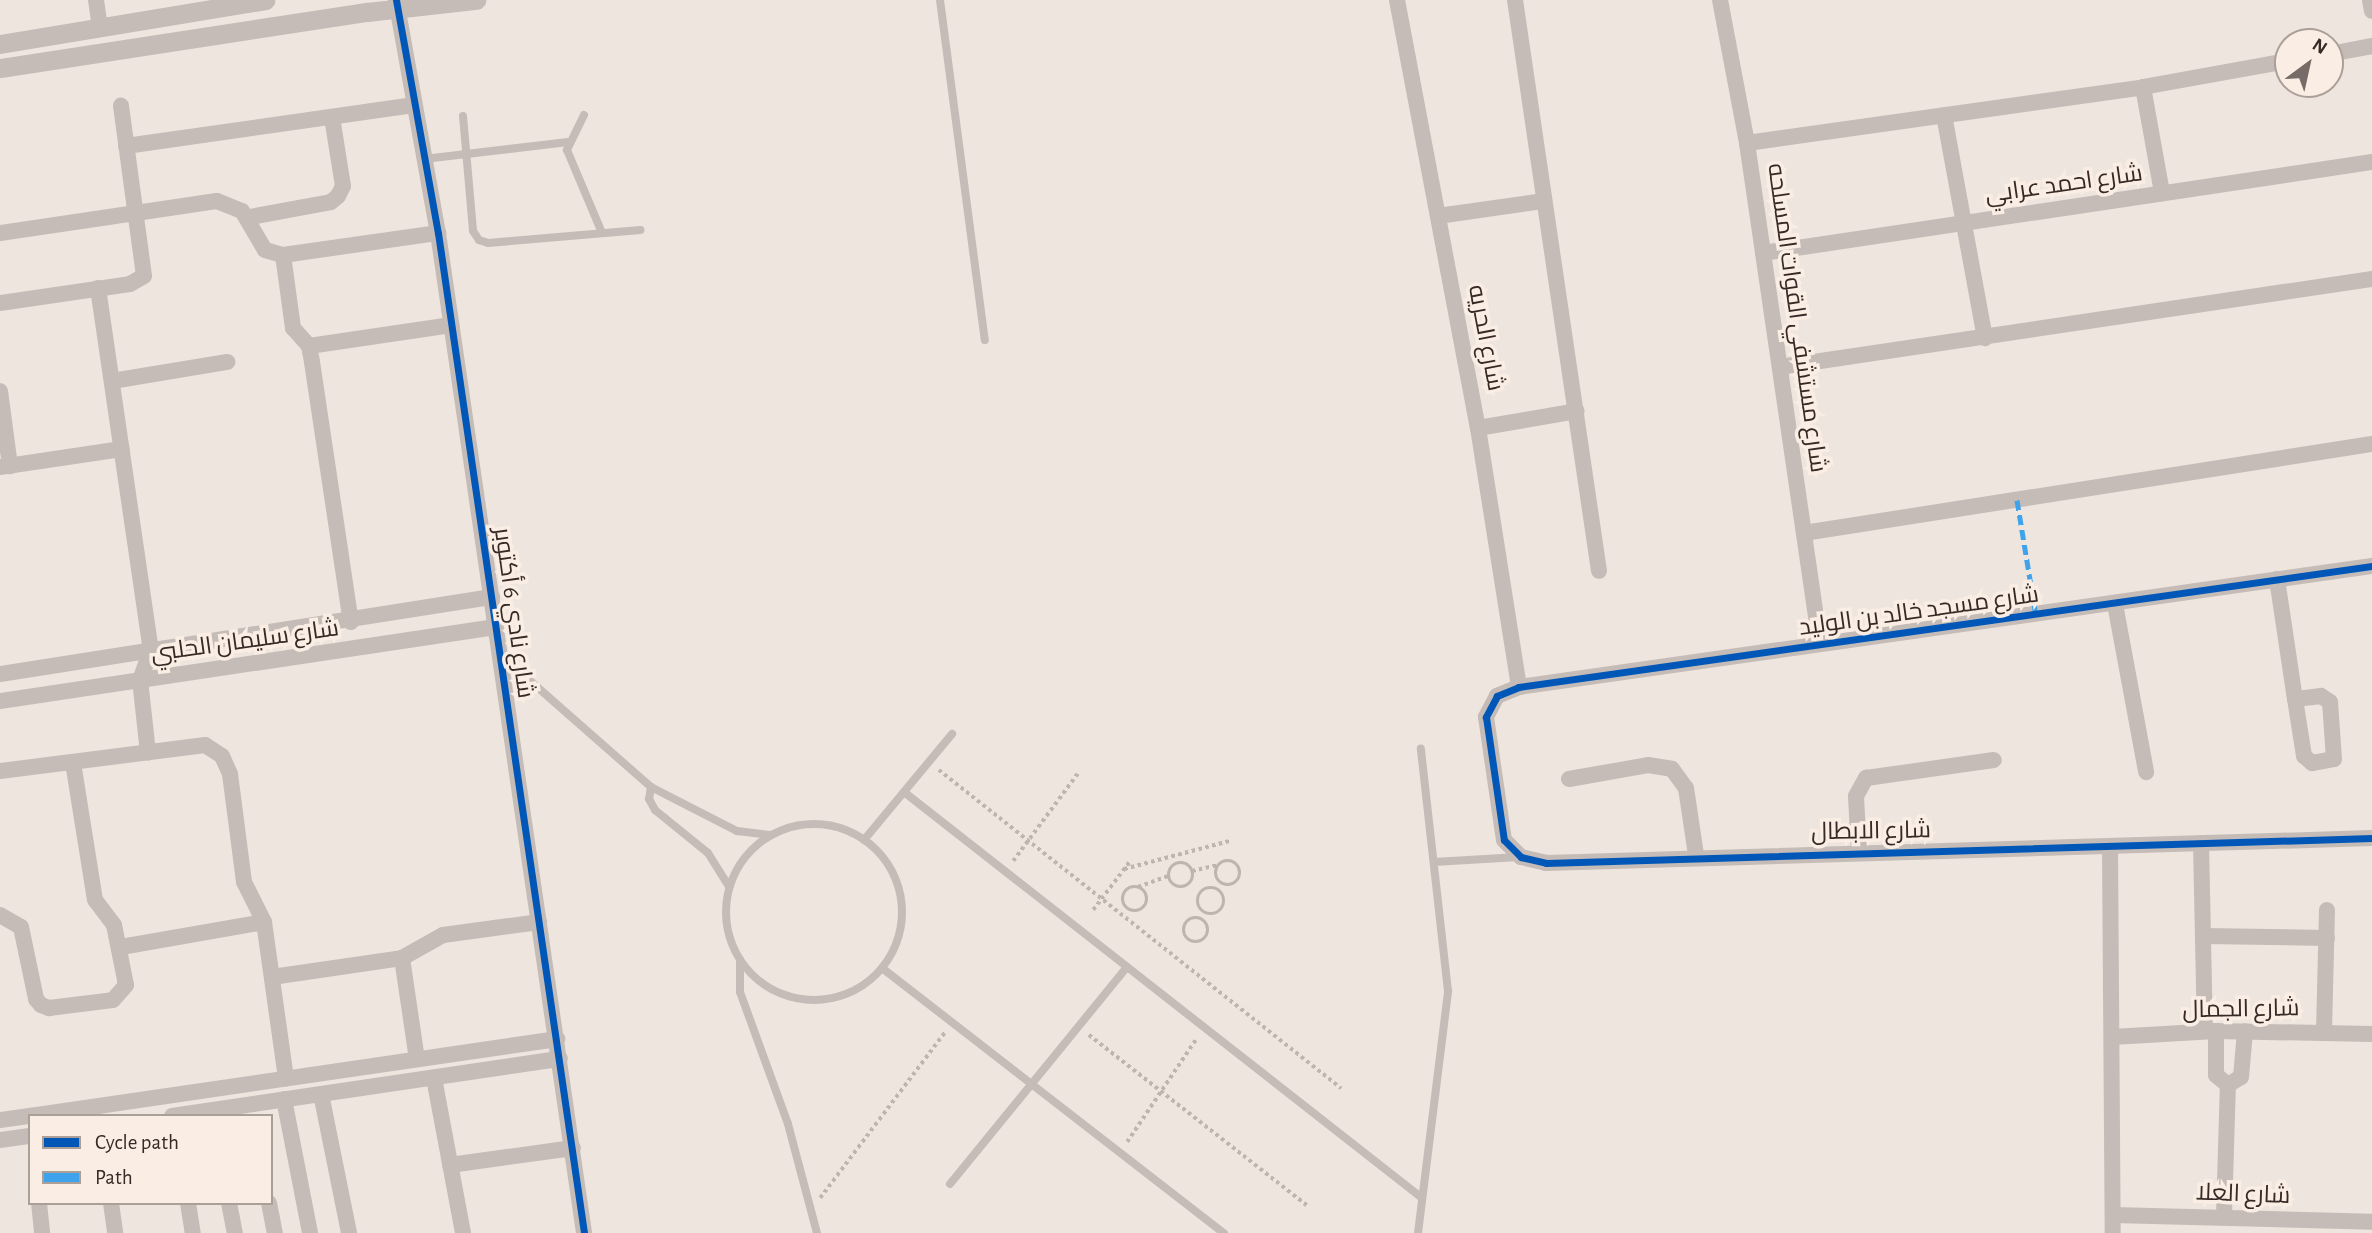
<!DOCTYPE html>
<meta charset="utf-8">
<style>
body{margin:0}
#map{position:relative;width:2372px;height:1233px;overflow:hidden;background:#ede5de;font-family:"Alegreya Sans",Cairo,sans-serif}
div>[style]{position:absolute}
.path>*{height:3.5px;margin-top:-1.75px;transform-origin:0;background:repeating-linear-gradient(90deg,#beb5af 0 3.5px,transparent 0 7px)}
.path>.ring{margin:-1.75px;padding:0;box-sizing:content-box;background:none;border:3.5px solid #beb5af;border-radius:50%}
.service>*{height:8px;margin:-4px;padding:0 4px;transform-origin:4px;border-radius:4px;background:#c5bcb7}
.service>.ring{margin:-4px;padding:0;box-sizing:content-box;background:none;border:8px solid #c5bcb7;border-radius:50%}
.minor>*{height:16px;margin:-8px;padding:0 8px;transform-origin:8px;border-radius:8px;background:#c5bcb7}
.tertiary>*{height:19px;margin:-9.5px;padding:0 9.5px;transform-origin:9.5px;border-radius:9.5px;background:#c5bcb7}
.quiet>*{height:5px;margin-top:-2.5px;transform-origin:0;background:repeating-linear-gradient(90deg,#3fa3eb 0 10px,transparent 0 15px)}
.cycleway>*{height:7px;margin:-3.5px;padding:0 3.5px;transform-origin:3.5px;border-radius:3.5px;background:#0057b8}
span{translate:-50% -50%;white-space:nowrap;text-align:center;line-height:1.15;-webkit-text-stroke:7px #faeee4;paint-order:stroke}
.street-label{font-size:24px;color:#362926}
.legend{position:absolute;left:28px;top:1114px;width:245px;height:91px;box-sizing:border-box;background:#faeee4;border:2px solid #ac9f98;margin:0;padding:9px 12px;list-style:none;font-size:21px;color:#362926}
.legend li{display:flex;align-items:center;gap:14px;height:35px}
.legend b{width:35px;border:2px solid #ac9f98}
.north{position:absolute;left:2274px;top:28px;width:70px;height:70px;box-sizing:border-box;background:#faeee4;border:2px solid #ac9f98;border-radius:50%;rotate:33deg;font-size:19px;font-weight:700;line-height:28px;text-align:center;color:#362926}
.north::after{content:'';display:block;margin:auto;width:24px;height:32px;background:#766b66;clip-path:polygon(50% 0,100% 100%,50% 72%,0 100%)}
</style>
<div id="map">
<div class="path">
<i style="left:939px;top:770px;width:513px;rotate:38.35deg"></i>
<i style="left:1013px;top:861px;width:109px;rotate:-53.5deg"></i>
<i class="ring" style="left:1216px;top:861px;width:20.5px;height:20.5px"></i>
<i class="ring" style="left:1169px;top:863px;width:20.5px;height:20.5px"></i>
<i style="left:1124px;top:869px;width:109px;rotate:-14.9deg"></i>
<i style="left:1192px;top:871px;width:27px;rotate:-13deg"></i>
<i style="left:1138px;top:887px;width:33px;rotate:-20deg"></i>
<i class="ring" style="left:1123px;top:887px;width:20.5px;height:20.5px"></i>
<i class="ring" style="left:1198px;top:888px;width:22.5px;height:22.5px"></i>
<i style="left:1093px;top:910px;width:63px;rotate:-52.8deg"></i>
<i class="ring" style="left:1184px;top:918px;width:20.5px;height:20.5px"></i>
<i style="left:1089px;top:1035px;width:278px;rotate:38deg"></i>
<i style="left:1127px;top:1142px;width:125px;rotate:-56.1deg"></i>
<i style="left:820px;top:1198px;width:209px;rotate:-53deg"></i>
</div>
<div class="service">
<i style="left:940px;top:0;width:343px;rotate:82.5deg"></i>
<i style="left:584px;top:115px;width:39px;rotate:116deg"></i>
<i style="left:567px;top:150px;width:90px;rotate:67.1deg"></i>
<i style="left:463px;top:116px;width:115px;rotate:85deg"></i>
<i style="left:473px;top:231px;width:11px;rotate:56deg"></i>
<i style="left:479px;top:240px;width:9px;rotate:18deg"></i>
<i style="left:488px;top:243px;width:153px;rotate:-4.9deg"></i>
<i style="left:424px;top:159px;width:145px;rotate:-6.7deg"></i>
<i style="left:503px;top:657px;width:197px;rotate:41.3deg"></i>
<i style="left:651px;top:787px;width:97px;rotate:27.1deg"></i>
<i style="left:737px;top:831px;width:32px;rotate:7deg"></i>
<i style="left:651px;top:787px;width:12px;rotate:99deg"></i>
<i style="left:649px;top:799px;width:13px;rotate:61deg"></i>
<i style="left:655px;top:810px;width:68px;rotate:39.1deg"></i>
<i style="left:708px;top:853px;width:40px;rotate:58deg"></i>
<i style="left:904px;top:792px;width:658px;rotate:38.09deg"></i>
<i class="ring" style="left:726px;top:824px;width:168px;height:168px"></i>
<i style="left:864px;top:840px;width:138px;rotate:-50.3deg"></i>
<i style="left:1434px;top:862px;width:85px;rotate:-3.4deg"></i>
<i style="left:740px;top:960px;width:32px;rotate:90deg"></i>
<i style="left:740px;top:992px;width:140px;rotate:70deg"></i>
<i style="left:788px;top:1124px;width:113px;rotate:75.1deg"></i>
<i style="left:882px;top:968px;width:433px;rotate:37.8deg"></i>
<i style="left:950px;top:1184px;width:280px;rotate:-50.8deg"></i>
<i style="left:1418px;top:1233px;width:244px;rotate:-82.9deg"></i>
<i style="left:1448px;top:991px;width:244px;rotate:-96.4deg"></i>
</div>
<div class="minor">
<i style="left:96px;top:0;width:27px;rotate:82deg"></i>
<i style="left:396px;top:0;width:237px;rotate:79.8deg"></i>
<i style="left:438px;top:233px;width:1011px;rotate:81.69deg"></i>
<i style="left:1397px;top:0;width:436px;rotate:79.3deg"></i>
<i style="left:1478px;top:428px;width:262px;rotate:81deg"></i>
<i style="left:1515px;top:0;width:577px;rotate:81.63deg"></i>
<i style="left:1720px;top:0;width:146px;rotate:79.3deg"></i>
<i style="left:1747px;top:143px;width:506px;rotate:81.71deg"></i>
<i style="left:2370px;top:0;width:11px;rotate:80deg"></i>
<i style="left:2330px;top:54px;width:43px;rotate:-10.8deg"></i>
<i style="left:2143px;top:87px;width:108px;rotate:79.8deg"></i>
<i style="left:1944px;top:115px;width:227px;rotate:79.6deg"></i>
<i style="left:1747px;top:143px;width:400px;rotate:-8deg"></i>
<i style="left:2143px;top:87px;width:147px;rotate:-10.2deg"></i>
<i style="left:126px;top:146px;width:291px;rotate:-8.1deg"></i>
<i style="left:1438px;top:216px;width:107px;rotate:-8.1deg"></i>
<i style="left:250px;top:217px;width:82px;rotate:-10.5deg"></i>
<i style="left:331px;top:202px;width:9px;rotate:-41deg"></i>
<i style="left:338px;top:196px;width:11px;rotate:-63deg"></i>
<i style="left:343px;top:186px;width:70px;rotate:-99.1deg"></i>
<i style="left:0;top:233px;width:219px;rotate:-8.4deg"></i>
<i style="left:217px;top:201px;width:27px;rotate:22deg"></i>
<i style="left:242px;top:211px;width:45px;rotate:59.5deg"></i>
<i style="left:265px;top:250px;width:19px;rotate:16deg"></i>
<i style="left:283px;top:255px;width:157px;rotate:-8.1deg"></i>
<i style="left:1763px;top:253px;width:616px;rotate:-8.5deg"></i>
<i style="left:283px;top:255px;width:74px;rotate:82.2deg"></i>
<i style="left:293px;top:328px;width:24px;rotate:48deg"></i>
<i style="left:309px;top:346px;width:16px;rotate:79deg"></i>
<i style="left:312px;top:362px;width:263px;rotate:81.5deg"></i>
<i style="left:98px;top:288px;width:366px;rotate:81.7deg"></i>
<i style="left:151px;top:650px;width:32px;rotate:110deg"></i>
<i style="left:140px;top:680px;width:73px;rotate:83.7deg"></i>
<i style="left:0;top:303px;width:131px;rotate:-8.3deg"></i>
<i style="left:130px;top:284px;width:16px;rotate:-30deg"></i>
<i style="left:144px;top:276px;width:172px;rotate:-97.7deg"></i>
<i style="left:309px;top:346px;width:144px;rotate:-8.4deg"></i>
<i style="left:1780px;top:367px;width:599px;rotate:-8.46deg"></i>
<i style="left:112px;top:381px;width:117px;rotate:-9.4deg"></i>
<i style="left:0;top:391px;width:76px;rotate:82.4deg"></i>
<i style="left:1478px;top:428px;width:100px;rotate:-9.7deg"></i>
<i style="left:0;top:467px;width:123px;rotate:-8.4deg"></i>
<i style="left:1804px;top:533px;width:575px;rotate:-8.91deg"></i>
<i style="left:2372px;top:566px;width:862px;rotate:171.93deg"></i>
<i style="left:1519px;top:687px;width:24px;rotate:158deg"></i>
<i style="left:1497px;top:696px;width:24px;rotate:118deg"></i>
<i style="left:1486px;top:717px;width:124px;rotate:81.7deg"></i>
<i style="left:1504px;top:840px;width:24px;rotate:45deg"></i>
<i style="left:1521px;top:857px;width:26px;rotate:13deg"></i>
<i style="left:1546px;top:863px;width:826px;rotate:-1.73deg"></i>
<i style="left:2277px;top:579px;width:121px;rotate:81.5deg"></i>
<i style="left:2295px;top:699px;width:58px;rotate:81deg"></i>
<i style="left:2304px;top:756px;width:11px;rotate:41deg"></i>
<i style="left:2312px;top:763px;width:22px;rotate:-10deg"></i>
<i style="left:2334px;top:759px;width:57px;rotate:-94deg"></i>
<i style="left:2330px;top:702px;width:11px;rotate:-146deg"></i>
<i style="left:2321px;top:696px;width:26px;rotate:173deg"></i>
<i style="left:2115px;top:604px;width:171px;rotate:79.5deg"></i>
<i style="left:0;top:674px;width:498px;rotate:-8.9deg"></i>
<i style="left:0;top:701px;width:501px;rotate:-8.49deg"></i>
<i style="left:0;top:771px;width:207px;rotate:-7.2deg"></i>
<i style="left:205px;top:745px;width:20px;rotate:33deg"></i>
<i style="left:222px;top:756px;width:20px;rotate:66deg"></i>
<i style="left:230px;top:774px;width:109px;rotate:82.6deg"></i>
<i style="left:244px;top:882px;width:45px;rotate:63.4deg"></i>
<i style="left:264px;top:922px;width:158px;rotate:82deg"></i>
<i style="left:1569px;top:779px;width:80px;rotate:-10deg"></i>
<i style="left:1648px;top:765px;width:24px;rotate:9deg"></i>
<i style="left:1672px;top:769px;width:24px;rotate:54deg"></i>
<i style="left:1686px;top:788px;width:68px;rotate:81.5deg"></i>
<i style="left:2201px;top:843px;width:188px;rotate:88.8deg"></i>
<i style="left:2110px;top:846px;width:387px;rotate:89.6deg"></i>
<i style="left:1859px;top:852px;width:56px;rotate:-93.1deg"></i>
<i style="left:1856px;top:796px;width:21px;rotate:-61deg"></i>
<i style="left:1866px;top:778px;width:129px;rotate:-8deg"></i>
<i style="left:0;top:915px;width:24px;rotate:30deg"></i>
<i style="left:21px;top:927px;width:74px;rotate:78.2deg"></i>
<i style="left:36px;top:999px;width:8px;rotate:50deg"></i>
<i style="left:41px;top:1005px;width:9px;rotate:21deg"></i>
<i style="left:49px;top:1008px;width:64px;rotate:-7.1deg"></i>
<i style="left:113px;top:1000px;width:20px;rotate:-49deg"></i>
<i style="left:126px;top:985px;width:61px;rotate:-101.3deg"></i>
<i style="left:114px;top:925px;width:31px;rotate:-127deg"></i>
<i style="left:95px;top:900px;width:139px;rotate:-99.1deg"></i>
<i style="left:2203px;top:936px;width:124px;rotate:0.9deg"></i>
<i style="left:121px;top:947px;width:145px;rotate:-9.9deg"></i>
<i style="left:402px;top:958px;width:102px;rotate:81.6deg"></i>
<i style="left:272px;top:977px;width:131px;rotate:-8.3deg"></i>
<i style="left:402px;top:958px;width:47px;rotate:-29.3deg"></i>
<i style="left:443px;top:935px;width:97px;rotate:-7.7deg"></i>
<i style="left:2216px;top:1031px;width:44px;rotate:90deg"></i>
<i style="left:2216px;top:1075px;width:16px;rotate:40deg"></i>
<i style="left:2324px;top:1032px;width:122px;rotate:-88.6deg"></i>
<i style="left:2112px;top:1037px;width:104px;rotate:-3.3deg"></i>
<i style="left:2216px;top:1031px;width:156px;rotate:1.1deg"></i>
<i style="left:434px;top:1078px;width:158px;rotate:79.4deg"></i>
<i style="left:2228px;top:1085px;width:15px;rotate:-32deg"></i>
<i style="left:2241px;top:1077px;width:46px;rotate:-85deg"></i>
<i style="left:321px;top:1094px;width:142px;rotate:78.6deg"></i>
<i style="left:284px;top:1099px;width:136px;rotate:79deg"></i>
<i style="left:30px;top:1116px;width:533px;rotate:-8.31deg"></i>
<i style="left:172px;top:1116px;width:392px;rotate:-8.4deg"></i>
<i style="left:0;top:1120px;width:30px;rotate:-8deg"></i>
<i style="left:0;top:1140px;width:30px;rotate:-8deg"></i>
<i style="left:450px;top:1165px;width:124px;rotate:-7.9deg"></i>
<i style="left:39px;top:1203px;width:30px;rotate:84deg"></i>
<i style="left:111px;top:1203px;width:30px;rotate:82deg"></i>
<i style="left:188px;top:1203px;width:30px;rotate:81deg"></i>
<i style="left:229px;top:1203px;width:31px;rotate:79deg"></i>
<i style="left:269px;top:1203px;width:31px;rotate:79deg"></i>
<i style="left:2113px;top:1215px;width:259px;rotate:1.5deg"></i>
<i style="left:2224px;top:1216px;width:131px;rotate:-88.3deg"></i>
</div>
<div class="tertiary">
<i style="left:0;top:44px;width:269px;rotate:-9.4deg"></i>
<i style="left:0;top:68px;width:371px;rotate:-8.7deg"></i>
<i style="left:367px;top:12px;width:110px;rotate:-6.3deg"></i>
</div>
<div class="quiet">
<i style="left:2017px;top:500px;width:118px;rotate:80.7deg"></i>
</div>
<div class="cycleway">
<i style="left:396px;top:0;width:237px;rotate:79.8deg"></i>
<i style="left:438px;top:233px;width:1011px;rotate:81.69deg"></i>
<i style="left:2372px;top:566px;width:862px;rotate:171.93deg"></i>
<i style="left:1519px;top:687px;width:24px;rotate:158deg"></i>
<i style="left:1497px;top:696px;width:24px;rotate:118deg"></i>
<i style="left:1486px;top:717px;width:124px;rotate:81.7deg"></i>
<i style="left:1504px;top:840px;width:24px;rotate:45deg"></i>
<i style="left:1521px;top:857px;width:26px;rotate:13deg"></i>
<i style="left:1546px;top:863px;width:826px;rotate:-1.73deg"></i>
</div>
<div class="street-label">
<span style="left:2064px;top:185px;rotate:-8deg">شارع احمد عرابي</span>
<span style="left:1796px;top:318px;rotate:82deg">شارع مستشفي القوات المسلحه</span>
<span style="left:1485px;top:338px;rotate:79deg">شارع الحريه</span>
<span style="left:1919px;top:612px;rotate:-8deg">شارع مسجد خالد بن الوليد</span>
<span style="left:513px;top:613px;rotate:82deg">شارع نادي 6 أكتوبر</span>
<span style="left:245px;top:642px;rotate:-8deg">شارع سليمان الحلبي</span>
<span style="left:1871px;top:832px;rotate:-1deg">شارع الابطال</span>
<span style="left:2241px;top:1010px;rotate:-1deg">شارع الجمال</span>
<span style="left:2243px;top:1195px;rotate:2deg">شارع العلا</span>
</div>
<ul class="legend">
<li><b style="height:9px;background:#0057b8"></b>Cycle path</li>
<li><b style="height:9px;background:#3fa3eb"></b>Path</li>
</ul>
<div class="north">N</div>
</div>
